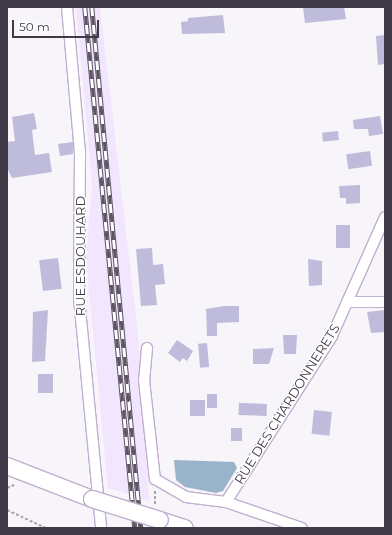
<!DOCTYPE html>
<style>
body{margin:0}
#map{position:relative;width:392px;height:535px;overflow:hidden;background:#f7f4fa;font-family:Montserrat,sans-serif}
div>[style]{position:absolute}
.built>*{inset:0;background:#f2e5fe}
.water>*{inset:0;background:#99b3cb}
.building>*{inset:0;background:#bfbbda;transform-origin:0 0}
.path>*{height:2px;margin-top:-1px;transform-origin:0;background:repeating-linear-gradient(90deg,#a9a4ae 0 3px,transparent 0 5px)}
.roads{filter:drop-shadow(1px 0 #c0afcf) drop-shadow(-1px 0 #c0afcf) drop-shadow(0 1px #c0afcf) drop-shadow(0 -1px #c0afcf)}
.street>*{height:10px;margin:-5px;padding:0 5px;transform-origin:5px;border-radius:5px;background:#fff}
.primary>*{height:16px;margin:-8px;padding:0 8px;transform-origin:8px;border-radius:8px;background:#fff}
.rail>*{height:4.5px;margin-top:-2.25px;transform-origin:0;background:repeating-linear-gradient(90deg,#fff 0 9px,#5c5562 0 18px);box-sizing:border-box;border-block:1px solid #5c5562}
.bridges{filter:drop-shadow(1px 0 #c0afcf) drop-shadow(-1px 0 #c0afcf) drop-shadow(0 1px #c0afcf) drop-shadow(0 -1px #c0afcf)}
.primary-bridge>*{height:16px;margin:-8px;padding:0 8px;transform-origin:8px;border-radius:8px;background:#fff}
span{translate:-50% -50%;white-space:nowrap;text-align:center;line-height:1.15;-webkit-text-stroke:3px #fff;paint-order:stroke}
.street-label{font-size:13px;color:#403947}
.frame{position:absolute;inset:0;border:8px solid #403947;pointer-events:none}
.scale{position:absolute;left:12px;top:20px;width:87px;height:18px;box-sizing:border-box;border:2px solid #403947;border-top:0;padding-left:5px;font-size:12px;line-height:14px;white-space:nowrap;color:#403947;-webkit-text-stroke:3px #fff;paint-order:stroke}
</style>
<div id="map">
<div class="built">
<i style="clip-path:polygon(76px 7px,100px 7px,138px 335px,149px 501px,108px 488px,86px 258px,92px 184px)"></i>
</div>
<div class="water">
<i style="clip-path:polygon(174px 460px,234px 462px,237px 468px,223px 491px,216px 493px,185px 487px,176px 480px)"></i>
</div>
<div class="building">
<i style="clip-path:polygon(303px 7px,344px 7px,346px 19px,305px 23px)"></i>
<i style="clip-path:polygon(223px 15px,225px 33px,182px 34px,181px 22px,188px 21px,188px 18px)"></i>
<i style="clip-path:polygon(385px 35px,385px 64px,378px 65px,376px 36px)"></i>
<i style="clip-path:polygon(34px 113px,37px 129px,32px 130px,35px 155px,49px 153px,52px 172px,12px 178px,7px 168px,7px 142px,15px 141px,12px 117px)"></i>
<i style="clip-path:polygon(380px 116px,383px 134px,369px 136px,368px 129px,354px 129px,353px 120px)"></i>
<i style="left:338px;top:131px;width:9px;height:16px;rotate:84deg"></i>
<i style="clip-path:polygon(73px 142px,73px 154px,60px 156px,58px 144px)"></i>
<i style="left:370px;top:151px;width:15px;height:24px;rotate:82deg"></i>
<i style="clip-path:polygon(360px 185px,360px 203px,346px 204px,346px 198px,340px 198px,339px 186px)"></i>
<i style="left:350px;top:225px;width:23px;height:14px;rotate:90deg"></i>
<i style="clip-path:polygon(152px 248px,153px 265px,163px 264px,165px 284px,155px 285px,157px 305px,141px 306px,136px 249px)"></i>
<i style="left:58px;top:258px;width:31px;height:19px;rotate:83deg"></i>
<i style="clip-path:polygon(308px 259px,322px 261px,322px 285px,309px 286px)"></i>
<i style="clip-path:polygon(224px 306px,239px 306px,239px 322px,217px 323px,217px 336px,207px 336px,206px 309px)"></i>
<i style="clip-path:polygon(48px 310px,45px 361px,32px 362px,33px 312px)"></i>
<i style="clip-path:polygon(385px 310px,385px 332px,371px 333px,367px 312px)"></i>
<i style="clip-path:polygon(283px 335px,297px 335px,296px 354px,284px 354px)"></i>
<i style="clip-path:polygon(177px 340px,193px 351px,187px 361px,183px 358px,180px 362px,168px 353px)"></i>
<i style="left:207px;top:343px;width:24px;height:9px;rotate:85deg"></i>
<i style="clip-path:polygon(274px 348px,269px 364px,253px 364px,253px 349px)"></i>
<i style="left:53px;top:374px;width:19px;height:15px;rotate:90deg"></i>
<i style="left:207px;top:394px;width:10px;height:14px"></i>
<i style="left:190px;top:400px;width:15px;height:16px"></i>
<i style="left:239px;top:403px;width:28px;height:12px;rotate:2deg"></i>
<i style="left:314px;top:410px;width:18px;height:24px;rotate:6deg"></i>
<i style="left:231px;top:428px;width:11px;height:13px"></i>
</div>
<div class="path">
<i style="left:7px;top:488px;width:8px;rotate:-23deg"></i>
<i style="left:155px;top:491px;width:13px;rotate:90deg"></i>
<i style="left:7px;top:510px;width:43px;rotate:24.8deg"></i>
</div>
<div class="roads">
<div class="street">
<i style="left:67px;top:7px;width:146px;rotate:84.9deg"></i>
<i style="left:80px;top:152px;width:146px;rotate:90.4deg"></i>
<i style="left:79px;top:298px;width:231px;rotate:84.5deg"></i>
<i style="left:347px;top:302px;width:38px"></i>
<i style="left:147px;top:348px;width:32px;rotate:95deg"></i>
<i style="left:144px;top:380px;width:100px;rotate:83.7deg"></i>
<i style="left:155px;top:479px;width:36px;rotate:30deg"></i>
<i style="left:186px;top:497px;width:40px;rotate:7.1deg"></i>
<i style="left:226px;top:502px;width:80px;rotate:18.9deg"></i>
<i style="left:226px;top:502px;width:197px;rotate:-57.4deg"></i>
<i style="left:332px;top:336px;width:130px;rotate:-66deg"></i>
</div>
<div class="primary">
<i style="left:7px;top:466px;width:91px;rotate:21.2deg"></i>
<i style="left:160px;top:520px;width:26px;rotate:18deg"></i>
</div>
</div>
<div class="rail">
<i style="left:85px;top:7px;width:523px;rotate:84.52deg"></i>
<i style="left:92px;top:7px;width:523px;rotate:84.63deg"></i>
</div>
<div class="bridges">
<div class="primary-bridge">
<i style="left:92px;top:499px;width:71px;rotate:17.2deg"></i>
</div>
</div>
<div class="street-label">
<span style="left:80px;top:256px;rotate:-90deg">RUE ESDOUHARD</span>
<span style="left:287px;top:404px;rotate:-58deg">RUE DES CHARDONNERETS</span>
</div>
<div class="frame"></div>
<div class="scale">50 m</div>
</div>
